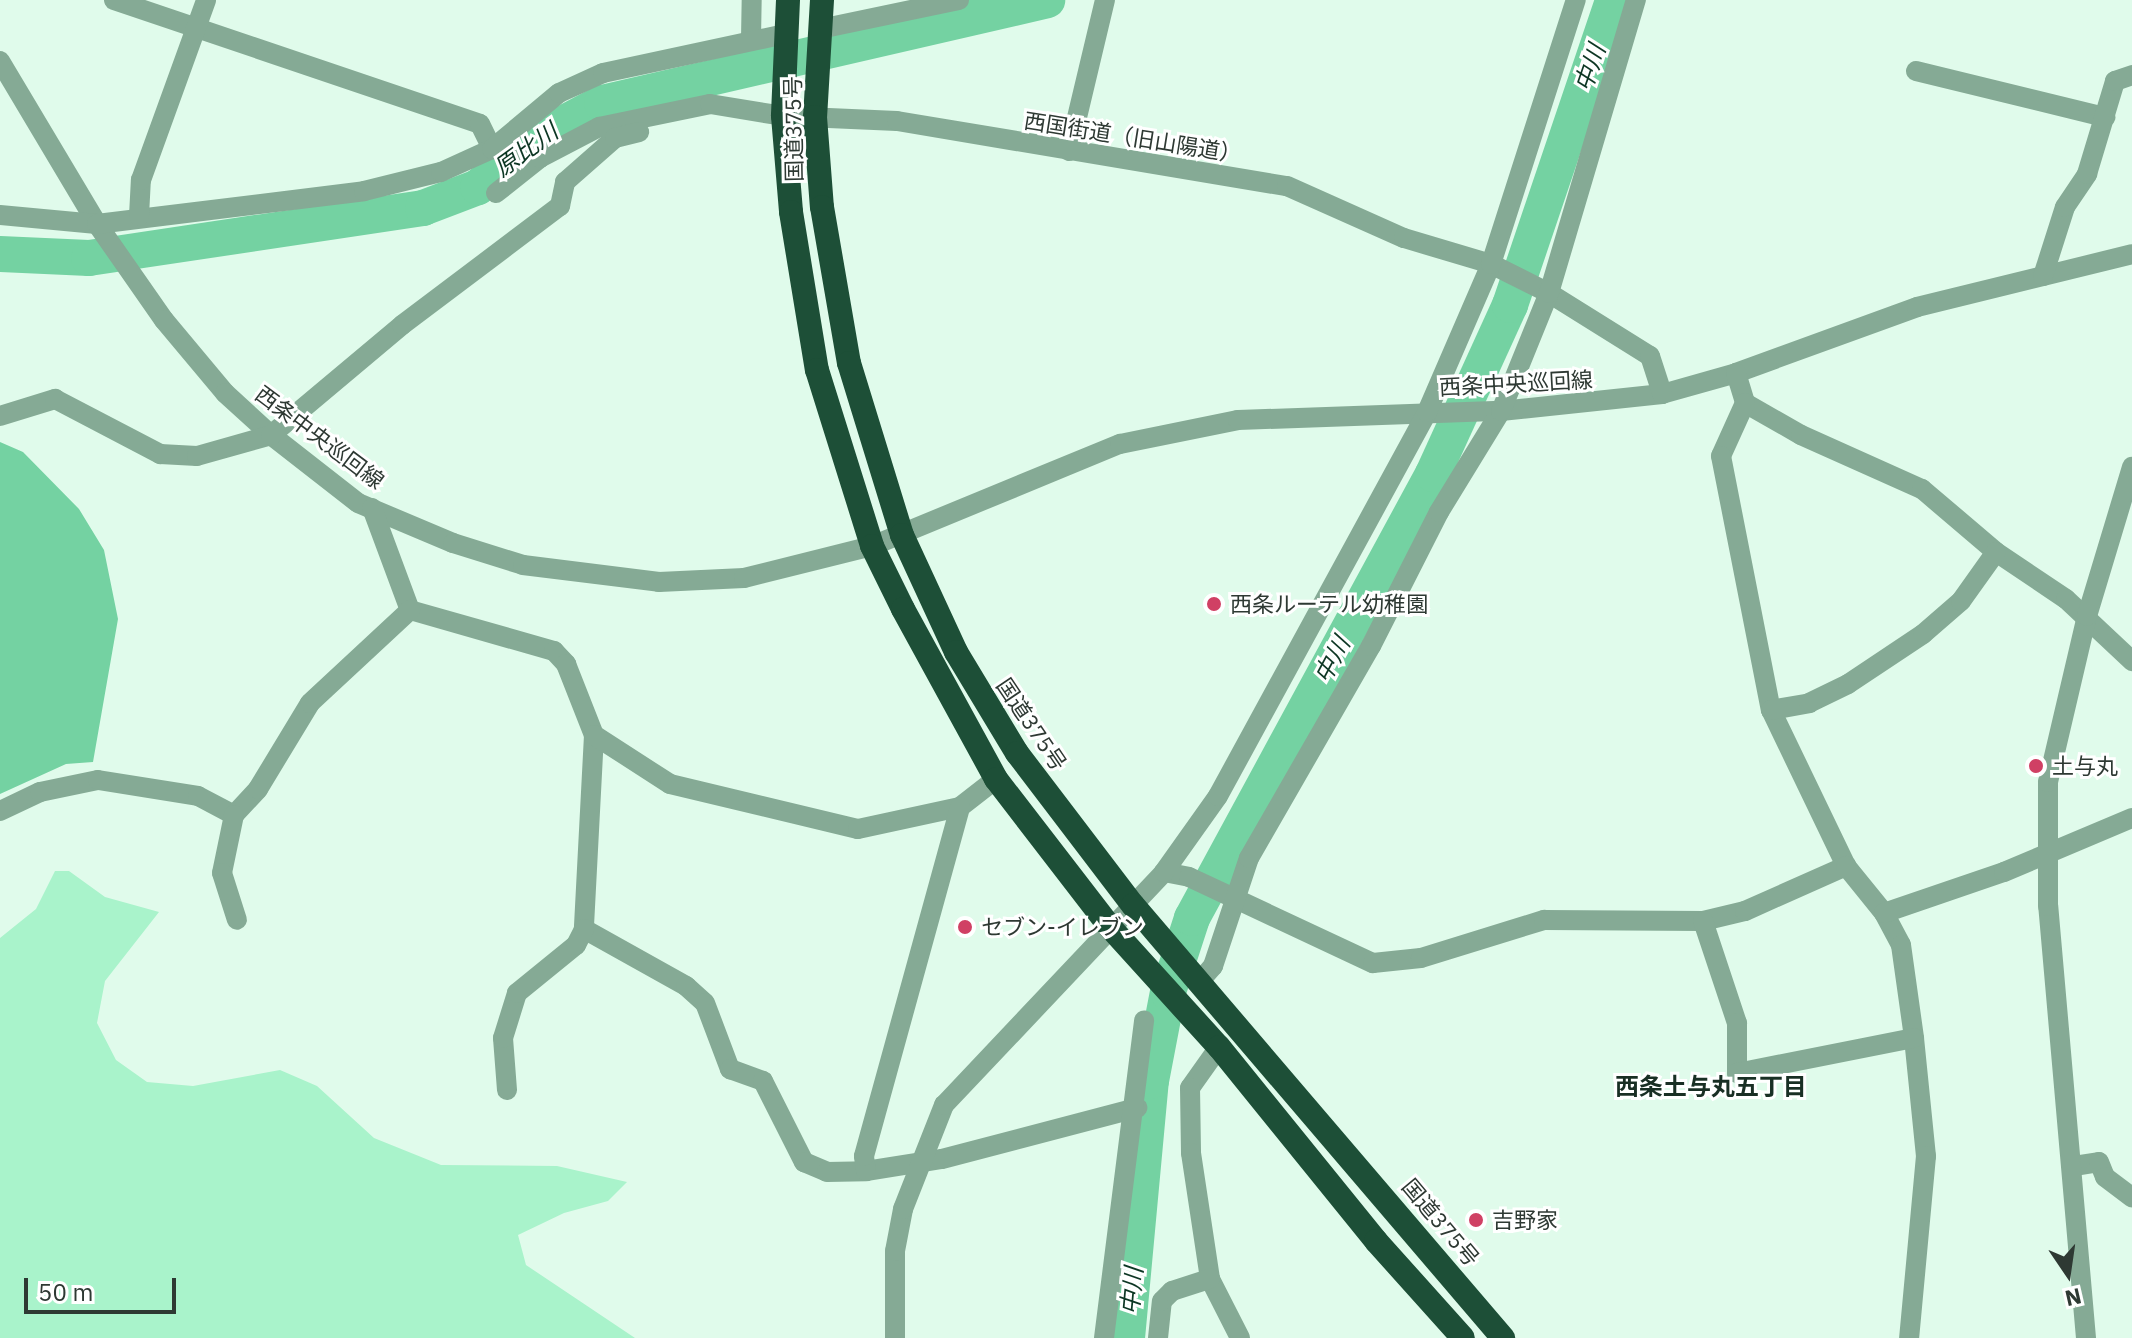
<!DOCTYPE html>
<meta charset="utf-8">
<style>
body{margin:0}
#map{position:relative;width:2132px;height:1338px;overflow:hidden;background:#e0fbeb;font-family:"IBM Plex Sans","Noto Sans JP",sans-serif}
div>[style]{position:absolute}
.green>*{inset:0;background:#a9f3cb}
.water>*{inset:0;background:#74d2a2}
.river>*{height:36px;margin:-18px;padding:0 18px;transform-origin:18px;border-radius:18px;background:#74d2a2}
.minor>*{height:20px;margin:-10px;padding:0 10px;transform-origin:10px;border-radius:10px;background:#85aa95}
.highway>*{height:24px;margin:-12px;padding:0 12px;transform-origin:12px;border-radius:12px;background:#1d4f37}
.dots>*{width:22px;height:22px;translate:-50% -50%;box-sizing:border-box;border:4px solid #fff;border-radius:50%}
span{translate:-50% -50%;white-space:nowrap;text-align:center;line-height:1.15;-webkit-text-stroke:6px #fff;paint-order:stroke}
.street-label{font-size:22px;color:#2e3933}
.poi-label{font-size:22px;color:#2e3933}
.left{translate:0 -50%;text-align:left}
.water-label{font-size:24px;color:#0c3623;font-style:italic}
.neighbourhood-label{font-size:24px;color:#192f24;font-weight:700}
.north{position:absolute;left:2028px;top:1234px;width:80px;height:80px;-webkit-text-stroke:6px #fff;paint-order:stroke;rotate:167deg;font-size:22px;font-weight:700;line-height:32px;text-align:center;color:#2e3933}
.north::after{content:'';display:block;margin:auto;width:28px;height:36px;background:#2e3933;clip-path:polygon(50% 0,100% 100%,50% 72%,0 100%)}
.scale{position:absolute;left:24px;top:1278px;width:152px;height:36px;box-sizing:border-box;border:4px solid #2e3933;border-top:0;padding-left:10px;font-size:24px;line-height:28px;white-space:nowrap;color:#2e3933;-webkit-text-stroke:6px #fff;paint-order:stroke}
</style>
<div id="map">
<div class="green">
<i style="clip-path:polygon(55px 871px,69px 871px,105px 897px,159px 912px,105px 981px,97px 1023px,116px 1060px,147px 1082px,193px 1086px,280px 1070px,317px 1086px,374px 1138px,441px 1165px,557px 1166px,627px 1182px,608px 1201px,564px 1213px,518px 1235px,526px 1265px,635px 1338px,0 1338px,0 938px,36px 909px)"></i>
</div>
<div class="water">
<i style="clip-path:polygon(0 442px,23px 452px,79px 509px,104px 550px,118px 619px,93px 762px,66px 764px,0 794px)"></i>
</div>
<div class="river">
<i style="left:0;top:254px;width:89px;rotate:2.6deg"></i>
<i style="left:89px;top:258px;width:338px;rotate:-8.5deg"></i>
<i style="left:423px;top:208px;width:59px;rotate:-20.9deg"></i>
<i style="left:478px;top:187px;width:76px;rotate:-40.2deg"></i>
<i style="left:536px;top:138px;width:75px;rotate:-27.9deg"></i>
<i style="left:602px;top:103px;width:457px;rotate:-13deg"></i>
<i style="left:1127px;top:1338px;width:258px;rotate:-84.7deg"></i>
<i style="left:1151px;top:1081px;width:91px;rotate:-79.2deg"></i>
<i style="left:1168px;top:992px;width:78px;rotate:-72deg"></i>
<i style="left:1192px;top:918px;width:505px;rotate:-61.51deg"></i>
<i style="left:1433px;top:474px;width:186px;rotate:-65.5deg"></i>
<i style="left:1510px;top:305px;width:322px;rotate:-71.3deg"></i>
</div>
<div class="minor">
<i style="left:114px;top:0;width:386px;rotate:18.7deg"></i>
<i style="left:480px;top:124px;width:28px;rotate:64deg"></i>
<i style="left:492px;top:149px;width:49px;rotate:10.6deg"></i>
<i style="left:820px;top:29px;width:142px;rotate:-11.8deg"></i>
<i style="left:751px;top:39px;width:39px;rotate:-89deg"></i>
<i style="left:0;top:61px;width:190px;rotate:59.2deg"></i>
<i style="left:97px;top:224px;width:117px;rotate:55.1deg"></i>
<i style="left:164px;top:320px;width:95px;rotate:50.1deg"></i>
<i style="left:225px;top:393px;width:62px;rotate:42.4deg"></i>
<i style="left:271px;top:435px;width:110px;rotate:38deg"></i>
<i style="left:358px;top:503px;width:103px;rotate:22.8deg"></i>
<i style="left:453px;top:543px;width:73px;rotate:17.4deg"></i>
<i style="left:523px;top:565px;width:137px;rotate:7.1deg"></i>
<i style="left:659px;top:582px;width:85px;rotate:-2.7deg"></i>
<i style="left:744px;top:578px;width:132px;rotate:-14deg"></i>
<i style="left:872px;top:546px;width:268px;rotate:-22.4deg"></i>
<i style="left:1120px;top:444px;width:120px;rotate:-11.5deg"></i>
<i style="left:1238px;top:420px;width:263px;rotate:-2deg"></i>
<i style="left:1501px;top:411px;width:162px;rotate:-6deg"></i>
<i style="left:1662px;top:394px;width:77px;rotate:-15.8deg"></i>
<i style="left:1736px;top:373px;width:193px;rotate:-20deg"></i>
<i style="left:1917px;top:307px;width:221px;rotate:-13.8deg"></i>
<i style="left:1916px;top:71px;width:195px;rotate:13.7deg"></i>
<i style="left:1069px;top:151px;width:155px;rotate:-76.6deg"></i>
<i style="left:496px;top:193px;width:56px;rotate:-38.5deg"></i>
<i style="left:540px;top:158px;width:67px;rotate:-27.7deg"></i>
<i style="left:599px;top:127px;width:113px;rotate:-11.7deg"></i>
<i style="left:710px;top:104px;width:74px;rotate:9.3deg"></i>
<i style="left:783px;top:116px;width:114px;rotate:2.5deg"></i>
<i style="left:897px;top:121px;width:395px;rotate:9.5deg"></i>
<i style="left:1287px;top:186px;width:128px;rotate:24deg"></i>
<i style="left:1404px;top:238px;width:91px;rotate:16.6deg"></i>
<i style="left:1491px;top:264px;width:65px;rotate:26.6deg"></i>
<i style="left:1549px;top:293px;width:119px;rotate:32deg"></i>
<i style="left:1650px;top:356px;width:40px;rotate:72deg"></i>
<i style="left:0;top:215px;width:97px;rotate:5.3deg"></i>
<i style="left:97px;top:224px;width:269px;rotate:-7deg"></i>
<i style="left:364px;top:191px;width:79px;rotate:-13.9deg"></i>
<i style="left:441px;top:172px;width:56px;rotate:-24.3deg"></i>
<i style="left:492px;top:149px;width:87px;rotate:-39.9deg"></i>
<i style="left:559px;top:93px;width:48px;rotate:-24.4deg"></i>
<i style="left:603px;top:73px;width:186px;rotate:-12.1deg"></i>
<i style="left:139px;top:216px;width:36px;rotate:-87deg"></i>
<i style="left:141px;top:180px;width:191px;rotate:-70.1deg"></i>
<i style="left:2043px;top:276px;width:72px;rotate:-72.3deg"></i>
<i style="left:2065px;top:207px;width:40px;rotate:-56deg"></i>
<i style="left:2087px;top:174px;width:97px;rotate:-73.2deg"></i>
<i style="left:2115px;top:81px;width:18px;rotate:-19deg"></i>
<i style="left:1736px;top:373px;width:31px;rotate:73deg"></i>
<i style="left:1745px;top:403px;width:64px;rotate:29.7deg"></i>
<i style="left:1801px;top:435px;width:133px;rotate:24.1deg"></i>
<i style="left:1922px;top:489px;width:97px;rotate:40.4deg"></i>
<i style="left:1996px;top:552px;width:84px;rotate:33.9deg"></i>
<i style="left:2066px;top:599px;width:91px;rotate:43.2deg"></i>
<i style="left:1745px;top:403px;width:58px;rotate:114.4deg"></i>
<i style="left:1721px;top:456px;width:259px;rotate:78.9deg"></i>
<i style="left:1771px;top:710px;width:173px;rotate:64.3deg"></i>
<i style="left:0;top:416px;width:58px;rotate:-17.2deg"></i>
<i style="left:55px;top:399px;width:119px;rotate:27.6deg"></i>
<i style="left:160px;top:454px;width:37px;rotate:3deg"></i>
<i style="left:197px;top:456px;width:77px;rotate:-15.8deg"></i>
<i style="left:271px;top:435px;width:171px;rotate:-40deg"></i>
<i style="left:402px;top:325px;width:198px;rotate:-37deg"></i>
<i style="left:560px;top:206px;width:25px;rotate:-78deg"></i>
<i style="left:565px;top:182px;width:67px;rotate:-41.3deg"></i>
<i style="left:615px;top:138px;width:25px;rotate:-14deg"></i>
<i style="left:372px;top:508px;width:109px;rotate:69.6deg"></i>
<i style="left:410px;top:610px;width:150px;rotate:15.9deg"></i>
<i style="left:554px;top:651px;width:18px;rotate:47deg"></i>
<i style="left:566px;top:664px;width:76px;rotate:68.5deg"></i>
<i style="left:594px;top:735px;width:194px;rotate:93deg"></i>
<i style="left:584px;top:929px;width:117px;rotate:29.2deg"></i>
<i style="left:686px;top:986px;width:25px;rotate:42deg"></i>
<i style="left:705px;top:1003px;width:71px;rotate:69.3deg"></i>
<i style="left:730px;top:1069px;width:35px;rotate:20deg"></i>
<i style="left:763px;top:1081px;width:91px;rotate:63.2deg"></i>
<i style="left:804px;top:1162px;width:25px;rotate:23deg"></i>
<i style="left:827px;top:1172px;width:39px;rotate:-1deg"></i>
<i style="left:866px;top:1171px;width:77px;rotate:-9deg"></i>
<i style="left:942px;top:1159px;width:202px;rotate:-14.7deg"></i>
<i style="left:1771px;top:710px;width:39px;rotate:-10deg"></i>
<i style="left:1809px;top:703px;width:43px;rotate:-26deg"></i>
<i style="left:1848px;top:684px;width:90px;rotate:-33.7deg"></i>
<i style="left:1923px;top:634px;width:50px;rotate:-41deg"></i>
<i style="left:1961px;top:601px;width:60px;rotate:-54.5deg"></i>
<i style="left:594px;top:735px;width:90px;rotate:32.8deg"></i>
<i style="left:670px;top:784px;width:193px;rotate:13.5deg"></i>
<i style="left:858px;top:829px;width:104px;rotate:-12.2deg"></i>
<i style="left:960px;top:807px;width:46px;rotate:-37.9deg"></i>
<i style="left:0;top:811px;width:44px;rotate:-25.4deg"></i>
<i style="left:40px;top:792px;width:59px;rotate:-11.7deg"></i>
<i style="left:98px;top:780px;width:101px;rotate:9.1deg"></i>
<i style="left:198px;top:796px;width:41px;rotate:27.8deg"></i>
<i style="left:234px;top:815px;width:35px;rotate:-47deg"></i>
<i style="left:258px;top:789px;width:100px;rotate:-58.8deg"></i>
<i style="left:310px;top:703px;width:137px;rotate:-42.9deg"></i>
<i style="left:234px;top:815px;width:59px;rotate:101.7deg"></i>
<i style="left:222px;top:873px;width:49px;rotate:72.3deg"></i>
<i style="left:1164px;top:872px;width:25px;rotate:11deg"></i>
<i style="left:1189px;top:877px;width:203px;rotate:25.1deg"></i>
<i style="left:1373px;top:963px;width:48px;rotate:-5.9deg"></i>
<i style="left:1421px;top:958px;width:129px;rotate:-17.2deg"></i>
<i style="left:1544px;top:920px;width:159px;rotate:0.4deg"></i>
<i style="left:1703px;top:921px;width:43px;rotate:-13.4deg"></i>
<i style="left:1745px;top:911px;width:111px;rotate:-24deg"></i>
<i style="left:1846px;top:866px;width:60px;rotate:51deg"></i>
<i style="left:1884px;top:913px;width:36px;rotate:62deg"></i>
<i style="left:1901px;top:945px;width:94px;rotate:82deg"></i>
<i style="left:1914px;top:1038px;width:119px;rotate:84.2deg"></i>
<i style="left:1926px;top:1156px;width:183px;rotate:95.3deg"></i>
<i style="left:1884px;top:913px;width:127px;rotate:-18.9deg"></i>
<i style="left:2004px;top:872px;width:139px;rotate:-22.9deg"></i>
<i style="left:1703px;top:921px;width:108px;rotate:71.6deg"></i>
<i style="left:1737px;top:1023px;width:50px;rotate:90deg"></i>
<i style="left:1737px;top:1073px;width:180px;rotate:-11.2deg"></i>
<i style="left:1200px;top:981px;width:20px;rotate:-49deg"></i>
<i style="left:1213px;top:966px;width:114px;rotate:-71.6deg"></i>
<i style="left:1249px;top:858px;width:245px;rotate:-60.1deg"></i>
<i style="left:1371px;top:646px;width:150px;rotate:-63.1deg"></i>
<i style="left:1439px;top:512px;width:119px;rotate:-58.5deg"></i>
<i style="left:1501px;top:411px;width:127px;rotate:-67.9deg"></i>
<i style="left:1549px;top:293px;width:306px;rotate:-73.5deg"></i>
<i style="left:1219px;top:1047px;width:50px;rotate:125.3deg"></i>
<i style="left:1190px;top:1088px;width:65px;rotate:89.1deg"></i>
<i style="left:1191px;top:1153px;width:127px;rotate:81.4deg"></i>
<i style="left:1210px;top:1279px;width:66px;rotate:63deg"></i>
<i style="left:507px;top:1090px;width:52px;rotate:-94.4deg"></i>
<i style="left:503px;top:1038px;width:47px;rotate:-72.7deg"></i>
<i style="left:517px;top:993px;width:76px;rotate:-39.1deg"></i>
<i style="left:576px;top:945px;width:18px;rotate:-63deg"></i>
<i style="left:2074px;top:1166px;width:25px;rotate:-9deg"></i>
<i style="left:2099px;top:1162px;width:16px;rotate:68deg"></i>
<i style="left:2105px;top:1177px;width:34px;rotate:37deg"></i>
<i style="left:866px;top:1171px;width:15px;rotate:-98deg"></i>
<i style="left:864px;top:1156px;width:362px;rotate:-74.6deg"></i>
<i style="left:895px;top:1338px;width:87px;rotate:-90deg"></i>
<i style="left:895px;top:1251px;width:43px;rotate:-79.2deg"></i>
<i style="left:903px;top:1209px;width:112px;rotate:-68.5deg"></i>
<i style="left:944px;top:1105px;width:320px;rotate:-46.6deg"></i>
<i style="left:1164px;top:872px;width:93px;rotate:-54.6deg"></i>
<i style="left:1218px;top:796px;width:437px;rotate:-61.4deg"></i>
<i style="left:1427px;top:412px;width:161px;rotate:-66.6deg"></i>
<i style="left:1491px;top:264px;width:277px;rotate:-72.2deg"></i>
<i style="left:1104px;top:1338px;width:320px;rotate:-82.8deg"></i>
<i style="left:1158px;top:1338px;width:37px;rotate:-84deg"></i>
<i style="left:1162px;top:1301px;width:14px;rotate:-45deg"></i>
<i style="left:1172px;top:1291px;width:40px;rotate:-18deg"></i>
<i style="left:2086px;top:1338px;width:434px;rotate:-95deg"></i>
<i style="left:2048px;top:906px;width:124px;rotate:-90deg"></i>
<i style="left:2048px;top:782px;width:171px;rotate:-76.8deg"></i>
<i style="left:2087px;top:616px;width:156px;rotate:-73.2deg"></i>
</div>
<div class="highway">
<i style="left:788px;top:0;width:116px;rotate:92.5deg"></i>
<i style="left:783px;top:116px;width:96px;rotate:85.2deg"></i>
<i style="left:791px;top:212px;width:160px;rotate:80.7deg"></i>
<i style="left:817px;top:370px;width:184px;rotate:72.6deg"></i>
<i style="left:872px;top:546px;width:70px;rotate:63.8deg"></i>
<i style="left:903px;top:609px;width:194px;rotate:61.3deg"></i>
<i style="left:996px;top:779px;width:187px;rotate:52.4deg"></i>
<i style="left:1110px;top:927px;width:162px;rotate:47.8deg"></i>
<i style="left:1219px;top:1047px;width:250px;rotate:51deg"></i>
<i style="left:1376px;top:1241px;width:130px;rotate:48.1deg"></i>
<i style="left:822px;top:0;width:117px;rotate:93.4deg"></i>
<i style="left:815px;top:117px;width:90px;rotate:85.6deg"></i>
<i style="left:822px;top:207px;width:158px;rotate:80.2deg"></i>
<i style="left:849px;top:363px;width:180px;rotate:72.9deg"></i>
<i style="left:902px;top:535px;width:129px;rotate:65.2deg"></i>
<i style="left:956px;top:652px;width:118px;rotate:58.9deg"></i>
<i style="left:1017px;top:753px;width:191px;rotate:52.7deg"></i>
<i style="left:1133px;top:905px;width:570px;rotate:49.49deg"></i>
</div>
<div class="dots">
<i style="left:1214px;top:604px;background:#d04064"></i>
<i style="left:2036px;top:766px;background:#d04064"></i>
<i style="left:965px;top:927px;background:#d04064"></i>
<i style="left:1476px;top:1220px;background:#d04064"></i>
</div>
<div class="street-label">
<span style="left:793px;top:129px;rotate:-91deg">国道375号</span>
<span style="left:1133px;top:137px;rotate:9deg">西国街道（旧山陽道）</span>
<span style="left:1516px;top:383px;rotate:-3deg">西条中央巡回線</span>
<span style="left:320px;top:437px;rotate:37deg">西条中央巡回線</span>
<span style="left:1032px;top:724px;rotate:56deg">国道375号</span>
<span style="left:1441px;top:1222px;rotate:50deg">国道375号</span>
</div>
<div class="poi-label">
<span class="left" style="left:1230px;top:604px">西条ルーテル幼稚園</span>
<span class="left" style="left:2052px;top:766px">土与丸</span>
<span class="left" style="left:981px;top:927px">セブン-イレブン</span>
<span class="left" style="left:1492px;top:1220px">吉野家</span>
</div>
<div class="water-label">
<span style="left:1590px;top:68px;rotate:-71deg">中川</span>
<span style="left:526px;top:150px;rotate:-36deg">原比川</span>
<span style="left:1332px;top:660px;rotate:-62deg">中川</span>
<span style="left:1132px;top:1291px;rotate:-85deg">中川</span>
</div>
<div class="neighbourhood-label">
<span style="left:1711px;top:1087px">西条土与丸五丁目</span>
</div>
<div class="north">N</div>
<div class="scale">50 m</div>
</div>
